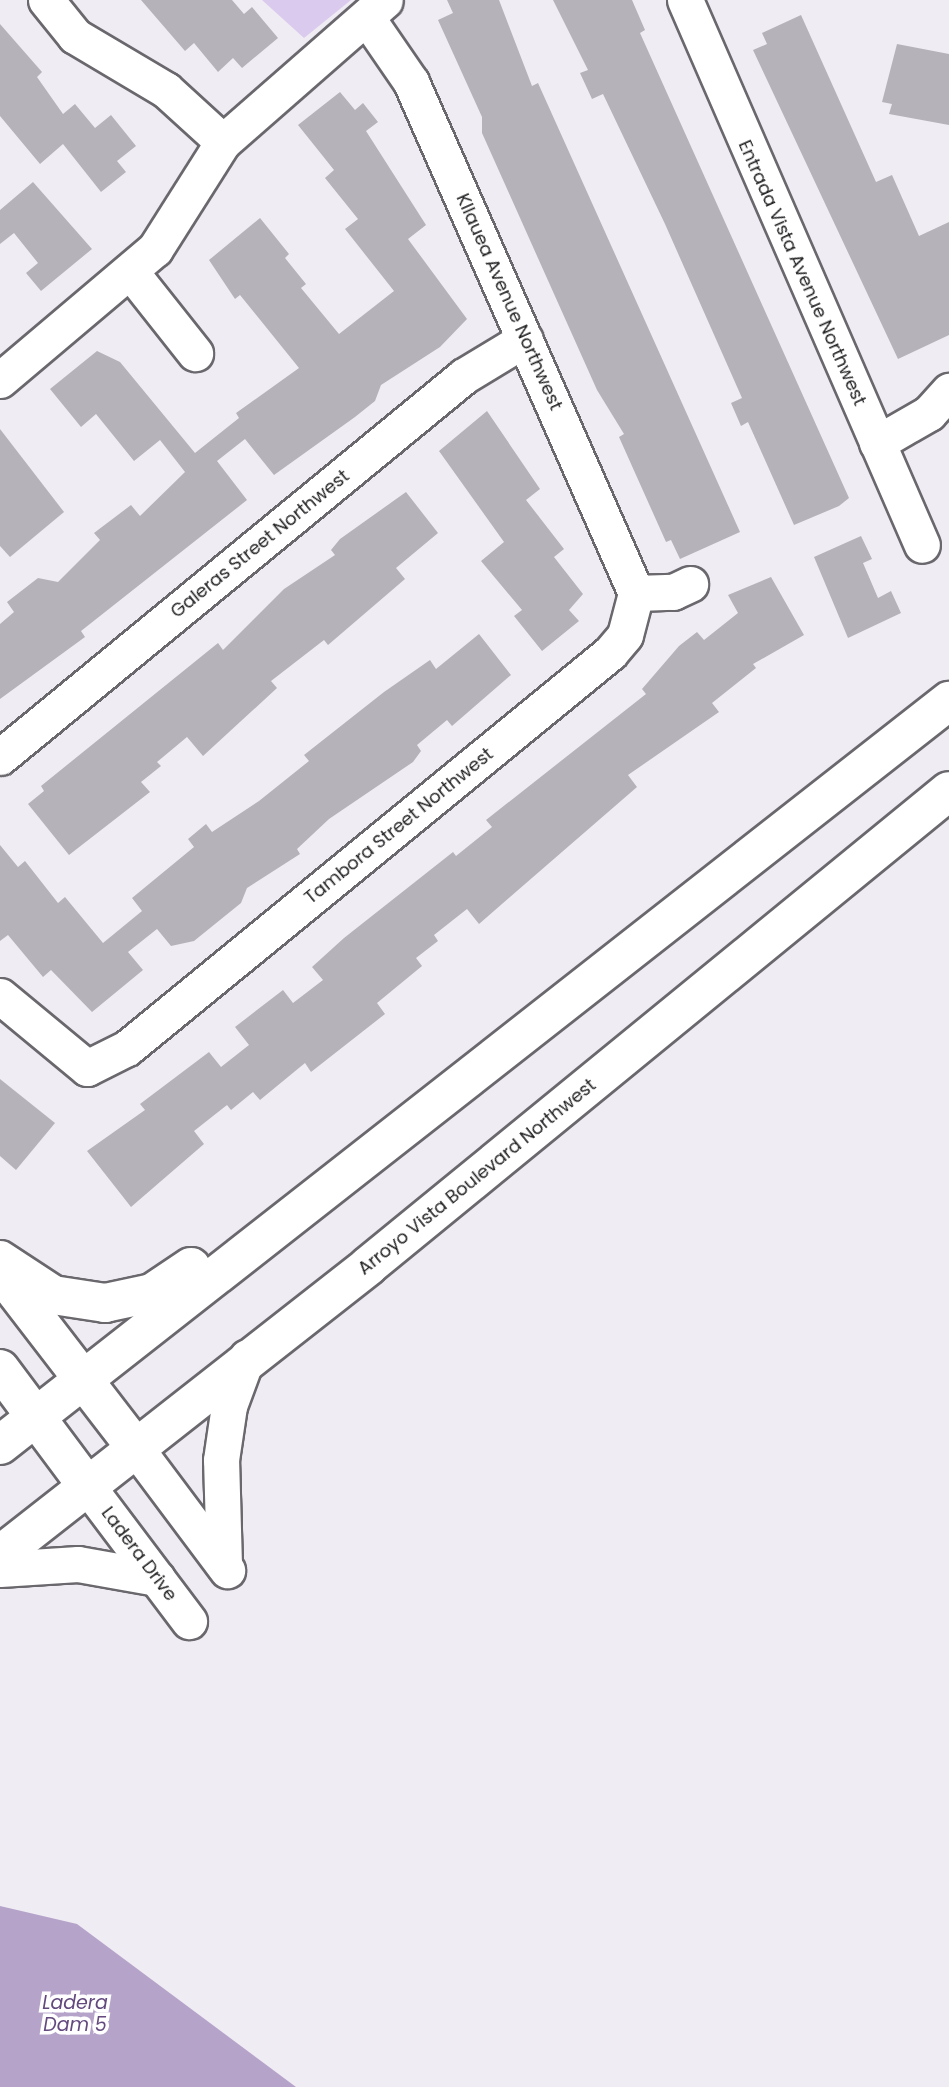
<!DOCTYPE html>
<style>
body{margin:0}
#map{position:relative;width:949px;height:2087px;overflow:hidden;background:#efecf3;font-family:Poppins,sans-serif}
div>[style]{position:absolute}
.green>*{inset:0;background:#dacaed}
.water>*{inset:0;background:#b5a3ca}
.building>*{inset:0;background:#b5b3b9}
.roads{filter:drop-shadow(2px 0 #6a676d) drop-shadow(-2px 0 #6a676d) drop-shadow(0 2px #6a676d) drop-shadow(0 -2px #6a676d)}
.minor>*{height:35px;margin:-17.5px;padding:0 17.5px;transform-origin:17.5px;border-radius:17.5px;background:#fff}
.major>*{height:38px;margin:-19px;padding:0 19px;transform-origin:19px;border-radius:19px;background:#fff}
span{translate:-50% -50%;white-space:nowrap;text-align:center;line-height:1.15;-webkit-text-stroke:7px #fff;paint-order:stroke}
.street-label{font-size:18px;color:#222123}
.water-label{font-size:19px;color:#63497e;font-style:italic}
</style>
<div id="map">
<div class="green">
<i style="clip-path:polygon(262px 0,351px 0,304px 38px)"></i>
</div>
<div class="water">
<i style="clip-path:polygon(0 1906px,77px 1924px,296px 2087px,0 2087px)"></i>
</div>
<div class="building">
<i style="clip-path:polygon(141px 0,232px 0,244px 14px,252px 7px,278px 38px,242px 68px,233px 58px,218px 72px,194px 43px,185px 51px)"></i>
<i style="clip-path:polygon(447px 0,499px 0,532px 86px,538px 83px,740px 532px,680px 559px,671px 540px,666px 542px,619px 437px,624px 434px,597px 390px,482px 133px,482px 117px,438px 20px,453px 13px)"></i>
<i style="clip-path:polygon(553px 0,632px 0,645px 30px,640px 33px,849px 498px,839px 506px,794px 525px,748px 422px,741px 426px,731px 403px,742px 398px,665px 224px,603px 94px,592px 99px,580px 73px,588px 70px)"></i>
<i style="clip-path:polygon(801px 15px,876px 182px,892px 175px,919px 236px,949px 222px,949px 335px,898px 359px,753px 50px,767px 44px,762px 33px)"></i>
<i style="clip-path:polygon(0 24px,42px 72px,37px 77px,63px 114px,75px 104px,95px 128px,111px 115px,136px 146px,117px 161px,126px 172px,101px 192px,63px 144px,40px 164px,0 116px)"></i>
<i style="clip-path:polygon(897px 44px,949px 54px,949px 125px,889px 114px,892px 104px,882px 102px)"></i>
<i style="clip-path:polygon(340px 92px,355px 110px,363px 103px,378px 122px,366px 131px,426px 225px,408px 239px,467px 319px,440px 347px,381px 385px,375px 401px,355px 417px,274px 475px,245px 439px,217px 461px,247px 500px,81px 631px,85px 637px,0 699px,0 624px,14px 612px,7px 602px,38px 578px,58px 582px,100px 540px,94px 533px,131px 505px,140px 516px,185px 472px,160px 440px,134px 461px,96px 414px,81px 427px,50px 389px,97px 351px,120px 362px,195px 453px,239px 418px,236px 413px,299px 368px,240px 295px,235px 299px,209px 260px,260px 218px,289px 254px,285px 258px,306px 284px,301px 288px,339px 334px,394px 291px,345px 229px,358px 219px,325px 178px,334px 170px,298px 125px)"></i>
<i style="clip-path:polygon(33px 182px,92px 249px,41px 291px,26px 273px,38px 263px,14px 233px,0 244px,0 210px)"></i>
<i style="clip-path:polygon(487px 411px,540px 489px,526px 500px,564px 549px,554px 557px,583px 594px,569px 610px,579px 621px,542px 651px,514px 616px,522px 610px,481px 561px,504px 542px,439px 451px)"></i>
<i style="clip-path:polygon(0 429px,64px 512px,10px 557px,0 546px)"></i>
<i style="clip-path:polygon(406px 492px,438px 533px,396px 568px,405px 579px,328px 645px,324px 640px,271px 681px,277px 688px,203px 756px,187px 737px,157px 762px,161px 766px,141px 782px,150px 792px,69px 855px,28px 804px,44px 791px,41px 786px,218px 643px,223px 650px,284px 589px,335px 555px,331px 550px,340px 539px)"></i>
<i style="clip-path:polygon(861px 536px,872px 559px,863px 563px,878px 598px,891px 591px,901px 613px,848px 638px,814px 557px)"></i>
<i style="clip-path:polygon(771px 577px,804px 635px,753px 664px,756px 668px,712px 703px,719px 712px,628px 775px,637px 787px,479px 924px,467px 909px,434px 935px,438px 941px,416px 958px,422px 966px,377px 1003px,385px 1014px,311px 1072px,305px 1063px,260px 1100px,253px 1092px,231px 1110px,227px 1105px,194px 1131px,204px 1144px,131px 1207px,87px 1151px,145px 1110px,140px 1104px,209px 1052px,221px 1067px,249px 1045px,235px 1027px,283px 990px,293px 1003px,323px 980px,312px 967px,344px 938px,453px 852px,456px 856px,492px 827px,486px 820px,646px 694px,642px 689px,679px 646px,697px 632px,704px 640px,738px 613px,728px 595px)"></i>
<i style="clip-path:polygon(479px 634px,511px 675px,452px 726px,447px 720px,417px 745px,421px 751px,413px 762px,329px 819px,297px 849px,300px 854px,247px 888px,241px 903px,194px 941px,171px 946px,157px 929px,128px 952px,143px 970px,92px 1012px,51px 970px,43px 977px,8px 935px,0 941px,0 845px,18px 867px,25px 861px,58px 903px,65px 897px,103px 943px,142px 911px,132px 898px,194px 847px,188px 839px,206px 824px,212px 832px,259px 801px,309px 761px,304px 755px,384px 692px,430px 660px,436px 669px)"></i>
<i style="clip-path:polygon(0 1079px,55px 1123px,16px 1170px,0 1156px)"></i>
</div>
<div class="roads">
<div class="minor">
<i style="left:46px;top:0;width:46px;rotate:51.1deg"></i>
<i style="left:75px;top:36px;width:106px;rotate:30.7deg"></i>
<i style="left:166px;top:90px;width:77px;rotate:42.4deg"></i>
<i style="left:685px;top:0;width:594px;rotate:66.5deg"></i>
<i style="left:367px;top:18px;width:78px;rotate:55.5deg"></i>
<i style="left:411px;top:82px;width:558px;rotate:66.24deg"></i>
<i style="left:130px;top:271px;width:105px;rotate:51.6deg"></i>
<i style="left:0;top:380px;width:203px;rotate:-40.2deg"></i>
<i style="left:155px;top:249px;width:127px;rotate:-57.6deg"></i>
<i style="left:223px;top:142px;width:215px;rotate:-41.2deg"></i>
<i style="left:877px;top:443px;width:60px;rotate:-30deg"></i>
<i style="left:929px;top:413px;width:30px;rotate:-48deg"></i>
<i style="left:0;top:757px;width:600px;rotate:-39.39deg"></i>
<i style="left:464px;top:376px;width:71px;rotate:-31.2deg"></i>
<i style="left:0;top:996px;width:113px;rotate:39.6deg"></i>
<i style="left:87px;top:1068px;width:45px;rotate:-26.6deg"></i>
<i style="left:127px;top:1048px;width:624px;rotate:-39.28deg"></i>
<i style="left:610px;top:653px;width:23px;rotate:-50deg"></i>
<i style="left:625px;top:635px;width:43px;rotate:-75.3deg"></i>
<i style="left:636px;top:593px;width:37px;rotate:-2deg"></i>
<i style="left:673px;top:592px;width:19px;rotate:-25deg"></i>
<i style="left:135px;top:1447px;width:154px;rotate:53.2deg"></i>
<i style="left:88px;top:1487px;width:168px;rotate:53deg"></i>
<i style="left:224px;top:1565px;width:105px;rotate:-91.6deg"></i>
<i style="left:221px;top:1460px;width:55px;rotate:-81.6deg"></i>
<i style="left:229px;top:1406px;width:52px;rotate:-69.8deg"></i>
<i style="left:0;top:1569px;width:78px;rotate:-3.7deg"></i>
<i style="left:78px;top:1564px;width:80px;rotate:10deg"></i>
</div>
<div class="major">
<i style="left:0;top:1260px;width:64px;rotate:33.4deg"></i>
<i style="left:53px;top:1295px;width:53px;rotate:8.7deg"></i>
<i style="left:105px;top:1303px;width:48px;rotate:-12deg"></i>
<i style="left:152px;top:1293px;width:47px;rotate:-33.7deg"></i>
<i style="left:2px;top:1274px;width:218px;rotate:52.4deg"></i>
<i style="left:0;top:1369px;width:147px;rotate:53.3deg"></i>
<i style="left:0;top:1445px;width:1206px;rotate:-38.1deg"></i>
<i style="left:0;top:1555px;width:468px;rotate:-38.1deg"></i>
<i style="left:368px;top:1266px;width:750px;rotate:-39.27deg"></i>
</div>
</div>
<div class="street-label">
<span style="left:802px;top:273px;rotate:66deg">Entrada Vista Avenue Northwest</span>
<span style="left:509px;top:302px;rotate:66deg">KIlauea Avenue Northwest</span>
<span style="left:260px;top:544px;rotate:-39deg">Galeras Street Northwest</span>
<span style="left:399px;top:826px;rotate:-39deg">Tambora Street Northwest</span>
<span style="left:477px;top:1177px;rotate:-39deg">Arroyo Vista Boulevard Northwest</span>
<span style="left:139px;top:1554px;rotate:53deg">Ladera Drive</span>
</div>
<div class="water-label">
<span style="left:75px;top:2014px">Ladera<br>Dam 5</span>
</div>
</div>
